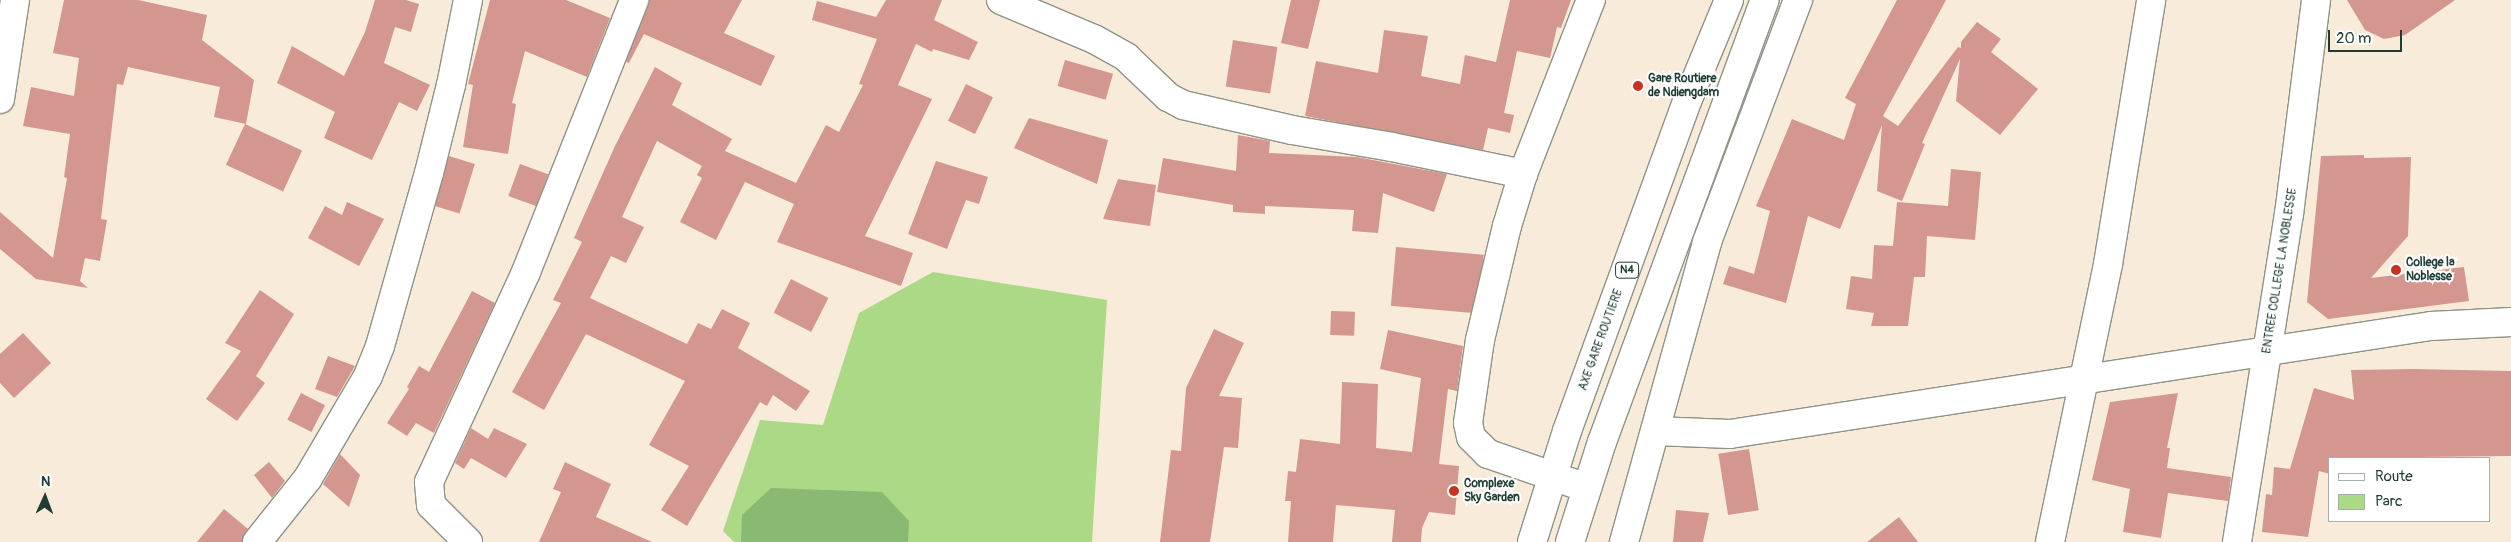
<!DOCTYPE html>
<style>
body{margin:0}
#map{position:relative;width:2511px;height:542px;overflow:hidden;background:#f9ebda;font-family:Pangolin,sans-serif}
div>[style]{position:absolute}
.green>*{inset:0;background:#acd985}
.forest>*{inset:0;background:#89b972}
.building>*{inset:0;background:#d3978f;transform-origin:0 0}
.roads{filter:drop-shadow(1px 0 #8c9487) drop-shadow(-1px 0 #8c9487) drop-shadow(0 1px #8c9487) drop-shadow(0 -1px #8c9487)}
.minor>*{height:28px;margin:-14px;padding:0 14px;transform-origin:14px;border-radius:14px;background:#fff}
.highway>*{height:28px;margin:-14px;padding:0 14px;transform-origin:14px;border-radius:14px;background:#fff}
.dots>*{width:14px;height:14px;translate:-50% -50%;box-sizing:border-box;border:2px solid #fff;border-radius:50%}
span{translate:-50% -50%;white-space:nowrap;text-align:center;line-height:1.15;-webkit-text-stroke:4px #fff;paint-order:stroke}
.shield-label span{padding:1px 4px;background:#fff;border:1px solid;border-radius:4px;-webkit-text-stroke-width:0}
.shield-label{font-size:11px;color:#1f3d34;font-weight:700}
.poi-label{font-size:12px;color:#1f3d34;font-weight:700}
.left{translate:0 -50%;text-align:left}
.street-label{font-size:12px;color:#1f3d34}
.legend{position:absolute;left:2328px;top:457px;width:162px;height:65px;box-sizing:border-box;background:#fff;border:1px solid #a5b1ae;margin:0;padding:6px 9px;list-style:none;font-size:15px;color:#1f3d34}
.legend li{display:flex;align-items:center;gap:10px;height:25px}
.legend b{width:25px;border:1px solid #a5b1ae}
.north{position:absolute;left:20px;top:472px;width:50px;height:50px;-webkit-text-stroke:4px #fff;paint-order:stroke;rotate:2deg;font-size:14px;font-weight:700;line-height:20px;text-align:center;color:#1f3d34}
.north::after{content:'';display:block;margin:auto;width:18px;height:22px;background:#1f3d34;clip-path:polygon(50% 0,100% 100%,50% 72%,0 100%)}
.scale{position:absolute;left:2328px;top:30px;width:74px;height:22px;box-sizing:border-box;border:2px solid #1f3d34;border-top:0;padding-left:6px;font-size:15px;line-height:18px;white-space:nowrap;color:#1f3d34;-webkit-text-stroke:4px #fff;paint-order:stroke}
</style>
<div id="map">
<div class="green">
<i style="clip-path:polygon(933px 272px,1107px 300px,1092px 542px,734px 542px,723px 531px,760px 420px,823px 425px,859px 313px)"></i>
</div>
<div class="forest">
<i style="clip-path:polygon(771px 488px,882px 492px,909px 521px,908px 542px,741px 542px,742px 515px)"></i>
</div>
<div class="building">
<i style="clip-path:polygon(64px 0,138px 0,207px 15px,202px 40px,254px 80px,246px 124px,214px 117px,220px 87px,128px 67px,123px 85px,117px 84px,101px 219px,107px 220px,100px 261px,85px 258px,80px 281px,88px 288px,36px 279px,0 249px,0 212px,53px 258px,67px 178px,64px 177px,70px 134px,23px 126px,31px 87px,74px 96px,79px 58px,53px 53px)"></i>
<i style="clip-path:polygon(375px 0,406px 0,419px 4px,411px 32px,395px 27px,384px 63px,430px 85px,417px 111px,399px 102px,372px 160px,324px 138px,335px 112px,277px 83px,292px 46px,344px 76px,365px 32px)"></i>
<i style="clip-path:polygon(490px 0,566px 0,610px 18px,587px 77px,525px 51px,512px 103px,516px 104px,508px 154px,463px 147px,473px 85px,468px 84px)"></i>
<i style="clip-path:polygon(649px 0,742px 0,724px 33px,775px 56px,761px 86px,644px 34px,629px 63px,626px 62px)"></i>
<i style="clip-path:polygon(886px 0,942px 0,934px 20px,978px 42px,969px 60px,933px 49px,932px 52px,916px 44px,898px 85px,932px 99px,865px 236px,913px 253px,901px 286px,777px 242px,794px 204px,745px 182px,716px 240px,680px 222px,702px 178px,697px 175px,702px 166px,657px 141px,622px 217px,644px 227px,626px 263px,611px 256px,590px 298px,687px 344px,698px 323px,711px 329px,722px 309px,750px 323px,738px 348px,810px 391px,796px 411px,773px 395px,767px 406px,760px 402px,687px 526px,661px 510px,689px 466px,649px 445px,685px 381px,586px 334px,544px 410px,512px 392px,561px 303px,553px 300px,582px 242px,574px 238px,615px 146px,655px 67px,682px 83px,672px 105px,732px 139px,725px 151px,796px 183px,826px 125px,839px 132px,863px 85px,859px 84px,877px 39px,812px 20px,817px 1px,876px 17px)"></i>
<i style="clip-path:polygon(1291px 0,1320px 0,1308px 49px,1281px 43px)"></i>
<i style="clip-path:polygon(1510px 0,1571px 0,1561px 28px,1557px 27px,1550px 58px,1517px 51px,1504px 113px,1514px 115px,1510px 133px,1488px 128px,1483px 150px,1305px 116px,1316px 61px,1378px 73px,1384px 30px,1428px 36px,1421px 76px,1460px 84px,1465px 55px,1496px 62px)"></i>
<i style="clip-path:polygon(1897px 0,1946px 0,1883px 116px,1898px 126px,1958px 47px,1961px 48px,1961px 42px,1977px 22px,2001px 39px,1991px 52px,2038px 89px,2000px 135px,1956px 101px,1960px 59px,1922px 143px,1925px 144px,1902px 201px,1877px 191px,1882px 125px,1840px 229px,1808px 216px,1786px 303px,1723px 284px,1729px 266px,1754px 274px,1770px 211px,1756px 206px,1792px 119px,1844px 140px,1856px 104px,1845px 98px)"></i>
<i style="clip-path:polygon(2347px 0,2455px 0,2405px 35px,2384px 39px,2365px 30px)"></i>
<i style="left:1233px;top:40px;width:45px;height:47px;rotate:9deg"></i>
<i style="left:1065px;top:60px;width:50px;height:27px;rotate:16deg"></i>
<i style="left:966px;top:84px;width:30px;height:41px;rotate:26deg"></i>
<i style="clip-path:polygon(1029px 118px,1108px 140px,1097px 184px,1014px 148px)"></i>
<i style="left:245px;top:124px;width:63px;height:45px;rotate:25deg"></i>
<i style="clip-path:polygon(1238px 135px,1270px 141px,1269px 153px,1357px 157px,1447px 174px,1434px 212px,1383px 193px,1378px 233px,1352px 231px,1354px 210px,1265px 206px,1265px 214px,1233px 212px,1233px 205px,1157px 192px,1163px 158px,1236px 171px)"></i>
<i style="clip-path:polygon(2364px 155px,2364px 158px,2411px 157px,2408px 236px,2371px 278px,2464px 267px,2469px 301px,2328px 319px,2307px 302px,2321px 156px)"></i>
<i style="left:449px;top:156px;width:27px;height:52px;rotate:17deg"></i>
<i style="clip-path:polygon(936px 161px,988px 177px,979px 204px,966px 200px,947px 249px,908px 234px)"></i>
<i style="left:520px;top:164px;width:30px;height:34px;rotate:20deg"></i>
<i style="clip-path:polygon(1951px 169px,1981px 172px,1975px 240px,1927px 236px,1925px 277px,1914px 277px,1908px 326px,1871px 326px,1874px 313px,1846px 309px,1851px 276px,1872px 279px,1874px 245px,1893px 246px,1897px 202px,1948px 206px)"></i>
<i style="clip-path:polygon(1118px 179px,1156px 185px,1150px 226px,1103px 219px)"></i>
<i style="clip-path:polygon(347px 202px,384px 219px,359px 266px,308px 238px,325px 206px,342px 215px)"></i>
<i style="left:1396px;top:247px;width:88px;height:59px;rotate:5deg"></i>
<i style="left:791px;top:279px;width:42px;height:38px;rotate:27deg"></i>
<i style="clip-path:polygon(260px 290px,294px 314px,256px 376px,265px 383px,237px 421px,206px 399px,241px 351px,225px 343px)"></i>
<i style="clip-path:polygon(472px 291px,495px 303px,434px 433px,416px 423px,407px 436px,387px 423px,409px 389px,407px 387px,419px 366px,429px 372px)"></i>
<i style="left:1331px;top:311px;width:24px;height:24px;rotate:2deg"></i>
<i style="clip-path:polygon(1214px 329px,1244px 343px,1219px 396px,1242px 398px,1238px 448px,1224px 447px,1210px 542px,1160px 542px,1171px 450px,1181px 451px,1186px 388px)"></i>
<i style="clip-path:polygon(1388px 330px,1463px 346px,1457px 391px,1448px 389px,1439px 464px,1459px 466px,1455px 515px,1429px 512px,1422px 528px,1421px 542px,1392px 542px,1395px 510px,1336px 505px,1333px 542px,1288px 542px,1291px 501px,1285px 501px,1288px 471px,1296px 472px,1300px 439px,1340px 444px,1342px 382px,1378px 384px,1376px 448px,1412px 452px,1421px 378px,1380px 369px)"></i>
<i style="clip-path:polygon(23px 333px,51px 363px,14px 398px,0 383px,0 354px)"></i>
<i style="clip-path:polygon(328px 356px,355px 366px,337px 397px,315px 389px)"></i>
<i style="clip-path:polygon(2413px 369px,2511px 371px,2511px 456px,2330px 458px,2330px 474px,2319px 471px,2308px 537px,2262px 532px,2266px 494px,2272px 495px,2274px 467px,2290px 469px,2314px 388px,2354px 400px,2351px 370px)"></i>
<i style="left:301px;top:393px;width:27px;height:30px;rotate:27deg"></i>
<i style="clip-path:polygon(2178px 393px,2167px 448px,2170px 448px,2167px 468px,2231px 477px,2228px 501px,2168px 493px,2161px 538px,2123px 532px,2130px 489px,2092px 480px,2110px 402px)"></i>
<i style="clip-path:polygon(471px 428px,488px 439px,494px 428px,527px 444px,506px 478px,471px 458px,464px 469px,455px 463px)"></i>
<i style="left:1749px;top:449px;width:62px;height:31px;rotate:81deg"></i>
<i style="clip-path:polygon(340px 454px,360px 475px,349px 507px,323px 484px)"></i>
<i style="clip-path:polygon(269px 462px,285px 481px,272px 498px,254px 475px)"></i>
<i style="clip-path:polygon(565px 462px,611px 484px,596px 517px,652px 542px,539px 542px,561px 492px,553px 489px)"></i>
<i style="clip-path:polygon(224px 509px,248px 529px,242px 542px,197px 542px)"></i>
<i style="clip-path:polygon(1676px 510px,1709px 513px,1703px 542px,1673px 542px)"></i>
<i style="clip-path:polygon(1899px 517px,1918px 542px,1867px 542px)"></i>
</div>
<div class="roads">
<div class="minor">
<i style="left:1001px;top:0;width:101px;rotate:22.8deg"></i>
<i style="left:1094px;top:39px;width:37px;rotate:29deg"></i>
<i style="left:1126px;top:57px;width:58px;rotate:43.6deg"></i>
<i style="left:1168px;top:97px;width:17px;rotate:28deg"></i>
<i style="left:1183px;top:105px;width:112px;rotate:12.9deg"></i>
<i style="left:1292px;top:130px;width:101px;rotate:9.6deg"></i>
<i style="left:1392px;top:147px;width:134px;rotate:11.6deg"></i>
<i style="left:0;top:99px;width:100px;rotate:-81.4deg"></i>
<i style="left:1655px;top:431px;width:75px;rotate:2.3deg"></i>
<i style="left:1730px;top:434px;width:709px;rotate:-8.76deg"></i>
<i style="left:2431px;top:326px;width:80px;rotate:-2.9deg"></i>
<i style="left:1587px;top:488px;width:105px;rotate:-161deg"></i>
<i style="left:1488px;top:454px;width:24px;rotate:-135deg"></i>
<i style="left:1471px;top:437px;width:14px;rotate:-102deg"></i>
<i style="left:1468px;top:423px;width:84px;rotate:-81.8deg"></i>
<i style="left:1480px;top:340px;width:117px;rotate:-76.7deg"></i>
<i style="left:1507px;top:226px;width:54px;rotate:-72.9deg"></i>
<i style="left:1523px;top:174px;width:187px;rotate:-68.7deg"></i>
<i style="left:257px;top:542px;width:82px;rotate:-51.4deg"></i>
<i style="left:308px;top:478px;width:118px;rotate:-59.5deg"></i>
<i style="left:368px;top:376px;width:32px;rotate:-68deg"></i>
<i style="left:380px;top:346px;width:180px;rotate:-74.2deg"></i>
<i style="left:429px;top:173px;width:91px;rotate:-76deg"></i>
<i style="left:451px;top:85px;width:87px;rotate:-78.7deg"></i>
<i style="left:468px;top:542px;width:52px;rotate:-135deg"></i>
<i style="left:431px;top:505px;width:23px;rotate:-95deg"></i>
<i style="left:429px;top:482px;width:231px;rotate:-65.2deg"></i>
<i style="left:526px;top:272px;width:293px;rotate:-68.3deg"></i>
<i style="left:1624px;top:542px;width:311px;rotate:-74.5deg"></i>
<i style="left:1707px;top:242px;width:259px;rotate:-69.4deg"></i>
<i style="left:2050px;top:542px;width:284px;rotate:-78.2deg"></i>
<i style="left:2108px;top:264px;width:267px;rotate:-80.7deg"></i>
<i style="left:2237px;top:542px;width:332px;rotate:-81deg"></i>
<i style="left:2289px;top:214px;width:216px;rotate:-82.8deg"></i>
</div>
<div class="highway">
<i style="left:1532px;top:542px;width:116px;rotate:-72.5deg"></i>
<i style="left:1567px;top:431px;width:353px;rotate:-70deg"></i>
<i style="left:1688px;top:99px;width:107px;rotate:-67.5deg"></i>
<i style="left:1570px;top:542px;width:105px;rotate:-72.3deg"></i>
<i style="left:1602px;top:442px;width:471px;rotate:-69.8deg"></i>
</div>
</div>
<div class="dots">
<i style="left:1638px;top:86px;background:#c8321e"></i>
<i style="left:2396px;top:270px;background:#c8321e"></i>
<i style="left:1454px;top:491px;background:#c8321e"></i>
</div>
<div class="shield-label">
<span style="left:1627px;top:270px">N4</span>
</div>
<div class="poi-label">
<span class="left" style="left:1648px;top:86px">Gare Routiere<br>de Ndiengdam</span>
<span class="left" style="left:2406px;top:270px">College la<br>Noblesse</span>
<span class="left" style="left:1464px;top:491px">Complexe<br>Sky Garden</span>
</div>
<div class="street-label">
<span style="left:2280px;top:271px;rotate:-81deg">ENTREE COLLEGE LA NOBLESSE</span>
<span style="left:1601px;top:340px;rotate:-70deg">AXE GARE ROUTIERE</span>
</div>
<ul class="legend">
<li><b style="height:6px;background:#fff"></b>Route</li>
<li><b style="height:14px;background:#acd985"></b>Parc</li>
</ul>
<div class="north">N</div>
<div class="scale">20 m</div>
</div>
